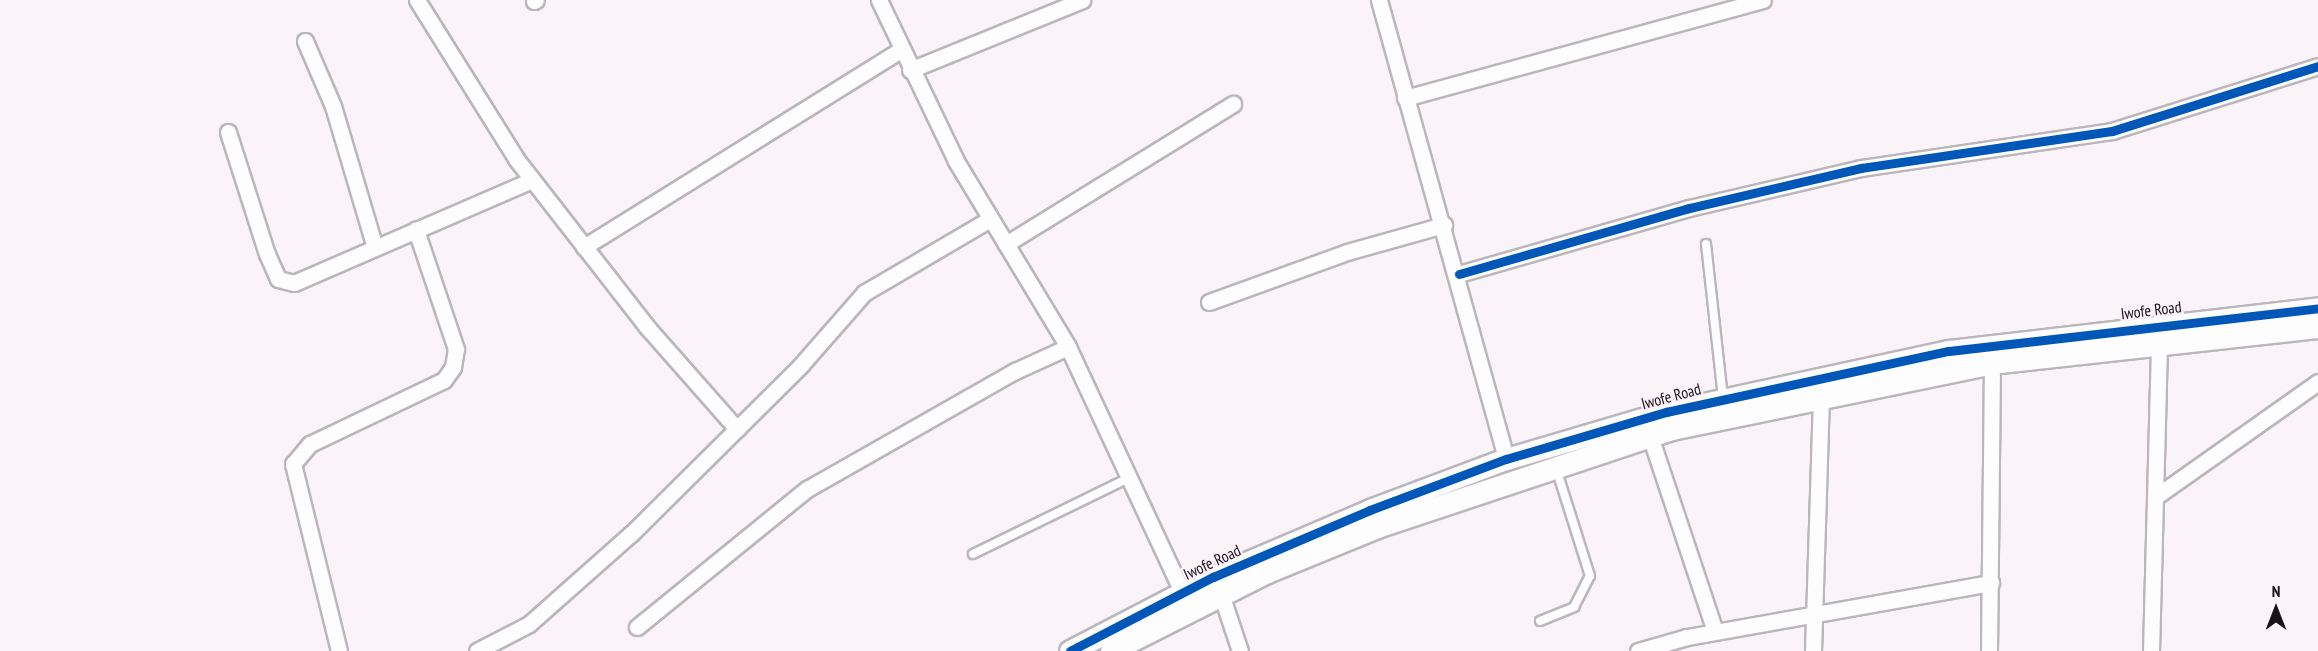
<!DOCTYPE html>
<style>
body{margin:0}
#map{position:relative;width:2318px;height:651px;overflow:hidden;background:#faf4f9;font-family:"PT Sans Narrow",sans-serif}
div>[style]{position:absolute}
.roads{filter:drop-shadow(2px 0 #bbb6bb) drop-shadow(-2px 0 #bbb6bb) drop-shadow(0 2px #bbb6bb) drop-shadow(0 -2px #bbb6bb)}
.lane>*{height:8px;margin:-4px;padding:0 4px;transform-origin:4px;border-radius:4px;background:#fefdfe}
.street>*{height:15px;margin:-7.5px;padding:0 7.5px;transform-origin:7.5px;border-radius:7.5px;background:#fefdfe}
.secondary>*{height:21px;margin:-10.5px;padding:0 10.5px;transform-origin:10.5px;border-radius:10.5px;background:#fefdfe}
.cycleway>*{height:9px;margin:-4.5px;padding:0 4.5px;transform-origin:4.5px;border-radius:4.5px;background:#0057b8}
span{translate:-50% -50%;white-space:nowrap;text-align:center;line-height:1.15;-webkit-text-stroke:4.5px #fdf1fb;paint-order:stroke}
.street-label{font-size:16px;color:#191218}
.north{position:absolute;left:2246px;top:579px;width:60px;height:60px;-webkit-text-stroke:4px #fdf1fb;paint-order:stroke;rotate:0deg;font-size:16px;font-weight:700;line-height:24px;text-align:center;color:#191218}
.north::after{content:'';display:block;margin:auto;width:21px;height:27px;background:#191218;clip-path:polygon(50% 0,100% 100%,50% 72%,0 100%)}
</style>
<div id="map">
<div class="roads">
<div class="lane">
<i style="left:1706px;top:244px;width:154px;rotate:83.7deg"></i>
<i style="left:973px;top:554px;width:174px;rotate:-26deg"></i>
<i style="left:1540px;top:621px;width:37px;rotate:-22deg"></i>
<i style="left:1574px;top:607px;width:35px;rotate:-63deg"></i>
<i style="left:1590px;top:576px;width:113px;rotate:-107.5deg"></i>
</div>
<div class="street">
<i style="left:417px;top:0;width:189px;rotate:58deg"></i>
<i style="left:517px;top:160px;width:212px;rotate:52.1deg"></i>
<i style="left:647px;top:327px;width:136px;rotate:48.6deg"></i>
<i style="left:879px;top:0;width:178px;rotate:64.4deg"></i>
<i style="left:956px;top:161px;width:217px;rotate:58.9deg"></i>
<i style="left:1068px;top:347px;width:270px;rotate:65deg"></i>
<i style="left:1379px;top:0;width:476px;rotate:74.5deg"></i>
<i style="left:534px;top:1px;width:2px;rotate:-27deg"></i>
<i style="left:305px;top:41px;width:71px;rotate:66.7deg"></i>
<i style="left:333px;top:106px;width:148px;rotate:73.5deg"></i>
<i style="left:910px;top:70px;width:186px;rotate:-22.1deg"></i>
<i style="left:1405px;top:98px;width:371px;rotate:-15.3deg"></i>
<i style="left:228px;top:132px;width:128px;rotate:72.3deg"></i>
<i style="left:267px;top:254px;width:27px;rotate:66deg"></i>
<i style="left:278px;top:279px;width:16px;rotate:14deg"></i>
<i style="left:294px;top:283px;width:259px;rotate:-23.4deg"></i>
<i style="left:1006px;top:244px;width:267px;rotate:-31.7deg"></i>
<i style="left:584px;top:247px;width:373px;rotate:-31.9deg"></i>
<i style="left:1459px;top:274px;width:239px;rotate:-16deg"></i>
<i style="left:1689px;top:208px;width:177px;rotate:-13.1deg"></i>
<i style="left:1861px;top:168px;width:254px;rotate:-8.4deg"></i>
<i style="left:2112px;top:131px;width:216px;rotate:-17.5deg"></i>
<i style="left:1209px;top:302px;width:147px;rotate:-19.9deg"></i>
<i style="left:1347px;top:252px;width:101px;rotate:-15.6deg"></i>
<i style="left:1650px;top:436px;width:206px;rotate:71.6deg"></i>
<i style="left:2158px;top:495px;width:196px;rotate:-35.2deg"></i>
<i style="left:1221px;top:594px;width:60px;rotate:71.6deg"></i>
<i style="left:637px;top:627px;width:219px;rotate:-39.1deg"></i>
<i style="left:807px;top:489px;width:239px;rotate:-29.6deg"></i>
<i style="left:1015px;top:371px;width:58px;rotate:-24.4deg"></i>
<i style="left:339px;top:651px;width:193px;rotate:-103.8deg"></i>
<i style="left:293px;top:464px;width:26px;rotate:-50deg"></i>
<i style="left:310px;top:444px;width:148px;rotate:-25.5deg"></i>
<i style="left:444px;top:380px;width:16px;rotate:-55deg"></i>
<i style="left:453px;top:367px;width:18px;rotate:-81deg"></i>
<i style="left:456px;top:349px;width:126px;rotate:-108.6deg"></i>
<i style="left:477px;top:651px;width:59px;rotate:-27.4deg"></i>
<i style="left:529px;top:624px;width:137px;rotate:-41.5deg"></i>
<i style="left:632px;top:533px;width:238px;rotate:-44.8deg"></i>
<i style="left:801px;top:365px;width:96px;rotate:-48.8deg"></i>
<i style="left:864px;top:293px;width:146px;rotate:-30.4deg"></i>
<i style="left:1638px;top:651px;width:51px;rotate:-15.9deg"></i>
<i style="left:1687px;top:637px;width:309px;rotate:-10.1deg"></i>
<i style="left:1813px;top:651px;width:256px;rotate:-88.2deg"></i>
<i style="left:1989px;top:651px;width:288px;rotate:-89.4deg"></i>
<i style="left:2151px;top:651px;width:308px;rotate:-88.5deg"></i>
</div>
<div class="secondary">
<i style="left:1070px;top:651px;width:161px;rotate:-27.4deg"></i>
<i style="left:1213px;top:577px;width:171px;rotate:-23.1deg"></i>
<i style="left:1370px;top:510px;width:145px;rotate:-20.6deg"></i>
<i style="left:1506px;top:459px;width:167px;rotate:-16.4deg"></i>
<i style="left:1666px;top:412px;width:289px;rotate:-12.2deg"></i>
<i style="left:1949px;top:351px;width:371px;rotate:-6.6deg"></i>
<i style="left:1111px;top:651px;width:175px;rotate:-26.9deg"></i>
<i style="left:1267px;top:572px;width:119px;rotate:-22.2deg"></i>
<i style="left:1377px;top:527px;width:310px;rotate:-18.4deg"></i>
<i style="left:1671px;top:429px;width:328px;rotate:-11.6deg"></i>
<i style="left:1992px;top:363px;width:328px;rotate:-6.3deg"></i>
</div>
</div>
<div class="cycleway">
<i style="left:1459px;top:274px;width:239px;rotate:-16deg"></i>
<i style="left:1689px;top:208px;width:177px;rotate:-13.1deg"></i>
<i style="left:1861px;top:168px;width:254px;rotate:-8.4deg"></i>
<i style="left:2112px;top:131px;width:216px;rotate:-17.5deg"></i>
<i style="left:1070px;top:651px;width:161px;rotate:-27.4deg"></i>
<i style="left:1213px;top:577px;width:171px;rotate:-23.1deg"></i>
<i style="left:1370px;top:510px;width:145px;rotate:-20.6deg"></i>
<i style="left:1506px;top:459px;width:167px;rotate:-16.4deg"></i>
<i style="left:1666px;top:412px;width:289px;rotate:-12.2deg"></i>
<i style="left:1949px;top:351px;width:371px;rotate:-6.6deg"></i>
</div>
<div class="street-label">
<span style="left:2151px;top:310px;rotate:-7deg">Iwofe Road</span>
<span style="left:1671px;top:396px;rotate:-15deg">Iwofe Road</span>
<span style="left:1212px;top:562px;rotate:-25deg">Iwofe Road</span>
</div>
<div class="north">N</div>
</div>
